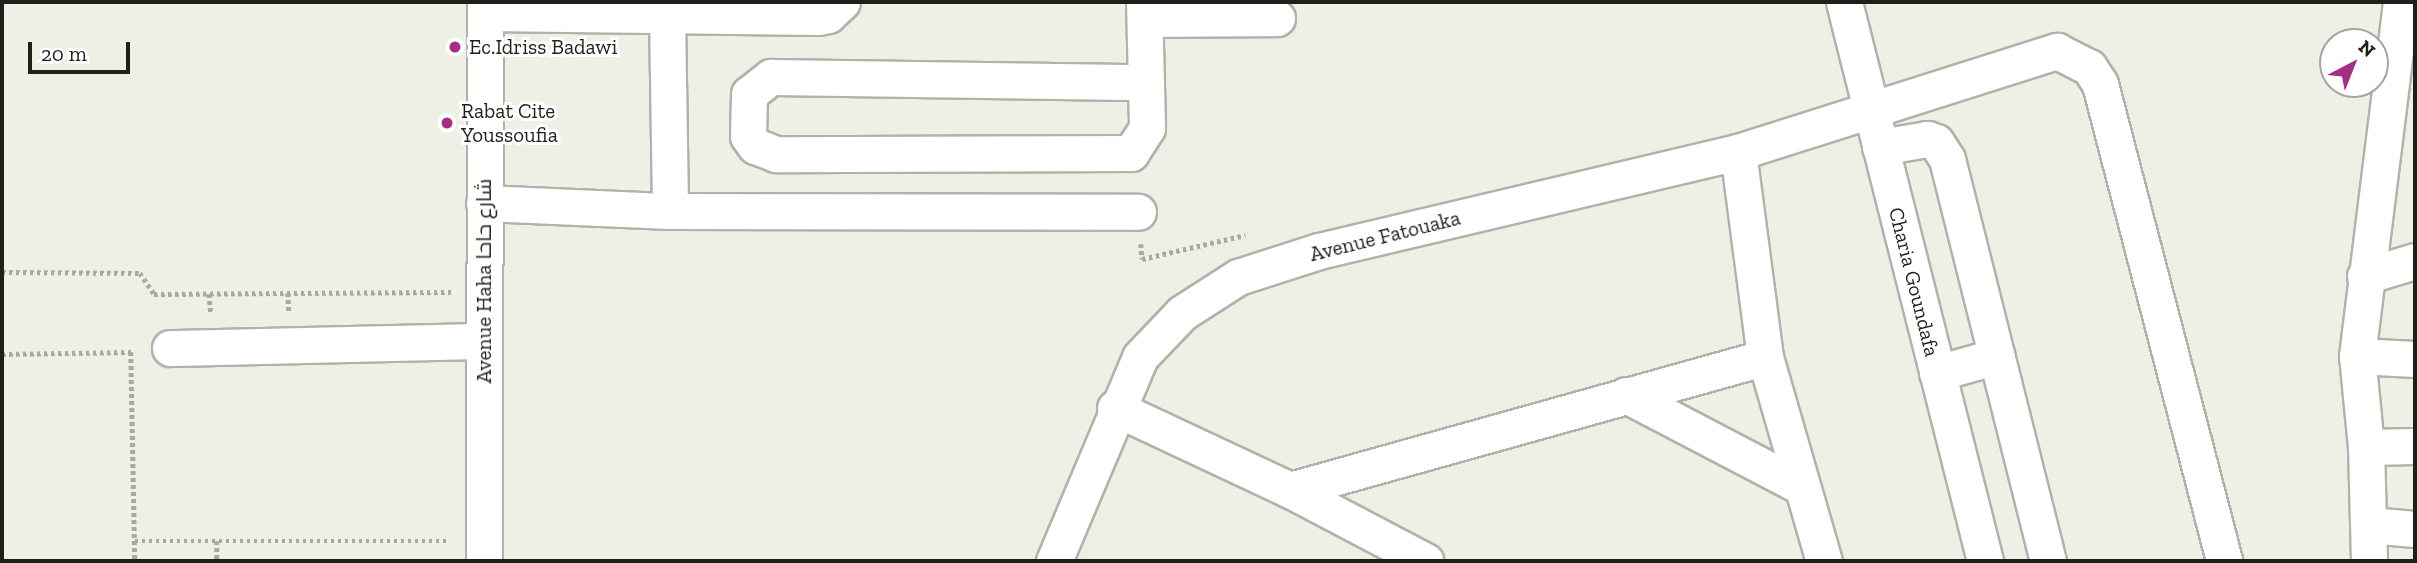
<!DOCTYPE html>
<meta charset="utf-8">
<style>
body{margin:0}
#map{position:relative;width:2417px;height:563px;overflow:hidden;background:#eeefe5;font-family:"Zilla Slab",Cairo,serif}
div>[style]{position:absolute}
.path>*{height:4.5px;margin-top:-2.25px;transform-origin:0;background:repeating-linear-gradient(90deg,#a8a9a1 0 3.5px,transparent 0 7px)}
.roads{filter:drop-shadow(2px 0 #b1b2a9) drop-shadow(-2px 0 #b1b2a9) drop-shadow(0 2px #b1b2a9) drop-shadow(0 -2px #b1b2a9)}
.minor>*{height:35px;margin:-17.5px;padding:0 17.5px;transform-origin:17.5px;border-radius:17.5px;background:#fff}
.dots>*{width:19px;height:19px;translate:-50% -50%;box-sizing:border-box;border:4px solid #fff;border-radius:50%}
span{translate:-50% -50%;white-space:nowrap;text-align:center;line-height:1.15;-webkit-text-stroke:6px #fff;paint-order:stroke}
.poi-label{font-size:21px;color:#1f1f1c}
.left{translate:0 -50%;text-align:left}
.street-label{font-size:21px;color:#1f1f1c}
.frame{position:absolute;inset:0;border:4px solid #1f1f1c;pointer-events:none}
.north{position:absolute;left:2319px;top:28px;width:70px;height:70px;box-sizing:border-box;background:#fff;border:2px solid #a5a5a4;border-radius:50%;rotate:42deg;font-size:19px;font-weight:700;line-height:28px;text-align:center;color:#1f1f1c}
.north::after{content:'';display:block;margin:auto;width:24px;height:32px;background:#a62f85;clip-path:polygon(50% 0,100% 100%,50% 72%,0 100%)}
.scale{position:absolute;left:28px;top:42px;width:102px;height:32px;box-sizing:border-box;border:4px solid #1f1f1c;border-top:0;padding-left:9px;font-size:21px;line-height:24px;white-space:nowrap;color:#1f1f1c;-webkit-text-stroke:5px #fff;paint-order:stroke}
</style>
<div id="map">
<div class="path">
<i style="left:1141px;top:244px;width:15px;rotate:86deg"></i>
<i style="left:1142px;top:259px;width:106px;rotate:-13.1deg"></i>
<i style="left:2px;top:272px;width:138px;rotate:0.4deg"></i>
<i style="left:140px;top:273px;width:25px;rotate:56deg"></i>
<i style="left:154px;top:294px;width:297px;rotate:-0.4deg"></i>
<i style="left:288px;top:293px;width:20px;rotate:87deg"></i>
<i style="left:209px;top:294px;width:20px;rotate:84deg"></i>
<i style="left:2px;top:354px;width:129px;rotate:-0.9deg"></i>
<i style="left:131px;top:352px;width:209px;rotate:88.9deg"></i>
<i style="left:135px;top:541px;width:314px"></i>
<i style="left:217px;top:541px;width:20px;rotate:90deg"></i>
</div>
<div class="roads">
<div class="minor">
<i style="left:1144px;top:2px;width:126px;rotate:88.6deg"></i>
<i style="left:1147px;top:128px;width:30px;rotate:123deg"></i>
<i style="left:1131px;top:153px;width:355px;rotate:179.8deg"></i>
<i style="left:776px;top:154px;width:22px;rotate:-159deg"></i>
<i style="left:755px;top:146px;width:12px;rotate:-125deg"></i>
<i style="left:748px;top:136px;width:42px;rotate:-88.6deg"></i>
<i style="left:749px;top:94px;width:28px;rotate:-38deg"></i>
<i style="left:771px;top:77px;width:375px;rotate:0.8deg"></i>
<i style="left:1844px;top:2px;width:577px;rotate:75.84deg"></i>
<i style="left:485px;top:13px;width:333px;rotate:0.7deg"></i>
<i style="left:818px;top:17px;width:10px;rotate:-11deg"></i>
<i style="left:828px;top:15px;width:19px;rotate:-43deg"></i>
<i style="left:667px;top:15px;width:196px;rotate:89.1deg"></i>
<i style="left:1145px;top:19px;width:132px;rotate:-0.4deg"></i>
<i style="left:1880px;top:147px;width:48px;rotate:-9.7deg"></i>
<i style="left:1927px;top:139px;width:9px;rotate:18deg"></i>
<i style="left:1936px;top:142px;width:20px;rotate:57deg"></i>
<i style="left:1947px;top:159px;width:414px;rotate:75.9deg"></i>
<i style="left:1738px;top:152px;width:207px;rotate:82.5deg"></i>
<i style="left:1765px;top:357px;width:212px;rotate:73.9deg"></i>
<i style="left:484px;top:203px;width:186px;rotate:2.5deg"></i>
<i style="left:670px;top:211px;width:468px;rotate:0.1deg"></i>
<i style="left:2365px;top:276px;width:52px;rotate:-16.7deg"></i>
<i style="left:170px;top:348px;width:313px;rotate:-1.3deg"></i>
<i style="left:2357px;top:356px;width:58px;rotate:3deg"></i>
<i style="left:1937px;top:373px;width:62px;rotate:-15.8deg"></i>
<i style="left:1626px;top:395px;width:196px;rotate:27.6deg"></i>
<i style="left:1115px;top:408px;width:193px;rotate:25.1deg"></i>
<i style="left:1290px;top:490px;width:153px;rotate:27.7deg"></i>
<i style="left:2366px;top:447px;width:49px;rotate:-1.2deg"></i>
<i style="left:1290px;top:490px;width:493px;rotate:-15.6deg"></i>
<i style="left:2369px;top:525px;width:46px;rotate:5deg"></i>
<i style="left:484px;top:561px;width:559px;rotate:-89.9deg"></i>
<i style="left:1054px;top:561px;width:221px;rotate:-67.1deg"></i>
<i style="left:1140px;top:357px;width:61px;rotate:-46.3deg"></i>
<i style="left:1182px;top:313px;width:67px;rotate:-32.7deg"></i>
<i style="left:1238px;top:277px;width:85px;rotate:-17.8deg"></i>
<i style="left:1319px;top:251px;width:431px;rotate:-13.3deg"></i>
<i style="left:1738px;top:152px;width:335px;rotate:-17.6deg"></i>
<i style="left:2057px;top:51px;width:36px;rotate:27deg"></i>
<i style="left:2089px;top:67px;width:20px;rotate:57deg"></i>
<i style="left:2100px;top:84px;width:493px;rotate:75.4deg"></i>
<i style="left:2369px;top:561px;width:114px;rotate:-91.5deg"></i>
<i style="left:2366px;top:447px;width:91px;rotate:-95.6deg"></i>
<i style="left:2357px;top:356px;width:357px;rotate:-82.9deg"></i>
</div>
</div>
<div class="dots">
<i style="left:455px;top:47px;background:#a62f85"></i>
<i style="left:447px;top:123px;background:#a62f85"></i>
</div>
<div class="poi-label">
<span class="left" style="left:469px;top:47px">Ec.Idriss Badawi</span>
<span class="left" style="left:461px;top:123px">Rabat Cite<br>Youssoufia</span>
</div>
<div class="street-label">
<span style="left:1385px;top:236px;rotate:-14deg">Avenue Fatouaka</span>
<span style="left:484px;top:281px;rotate:-90deg">Avenue Haha شارع حاحا</span>
<span style="left:1914px;top:282px;rotate:76deg">Charia Goundafa</span>
</div>
<div class="frame"></div>
<div class="north">N</div>
<div class="scale">20 m</div>
</div>
